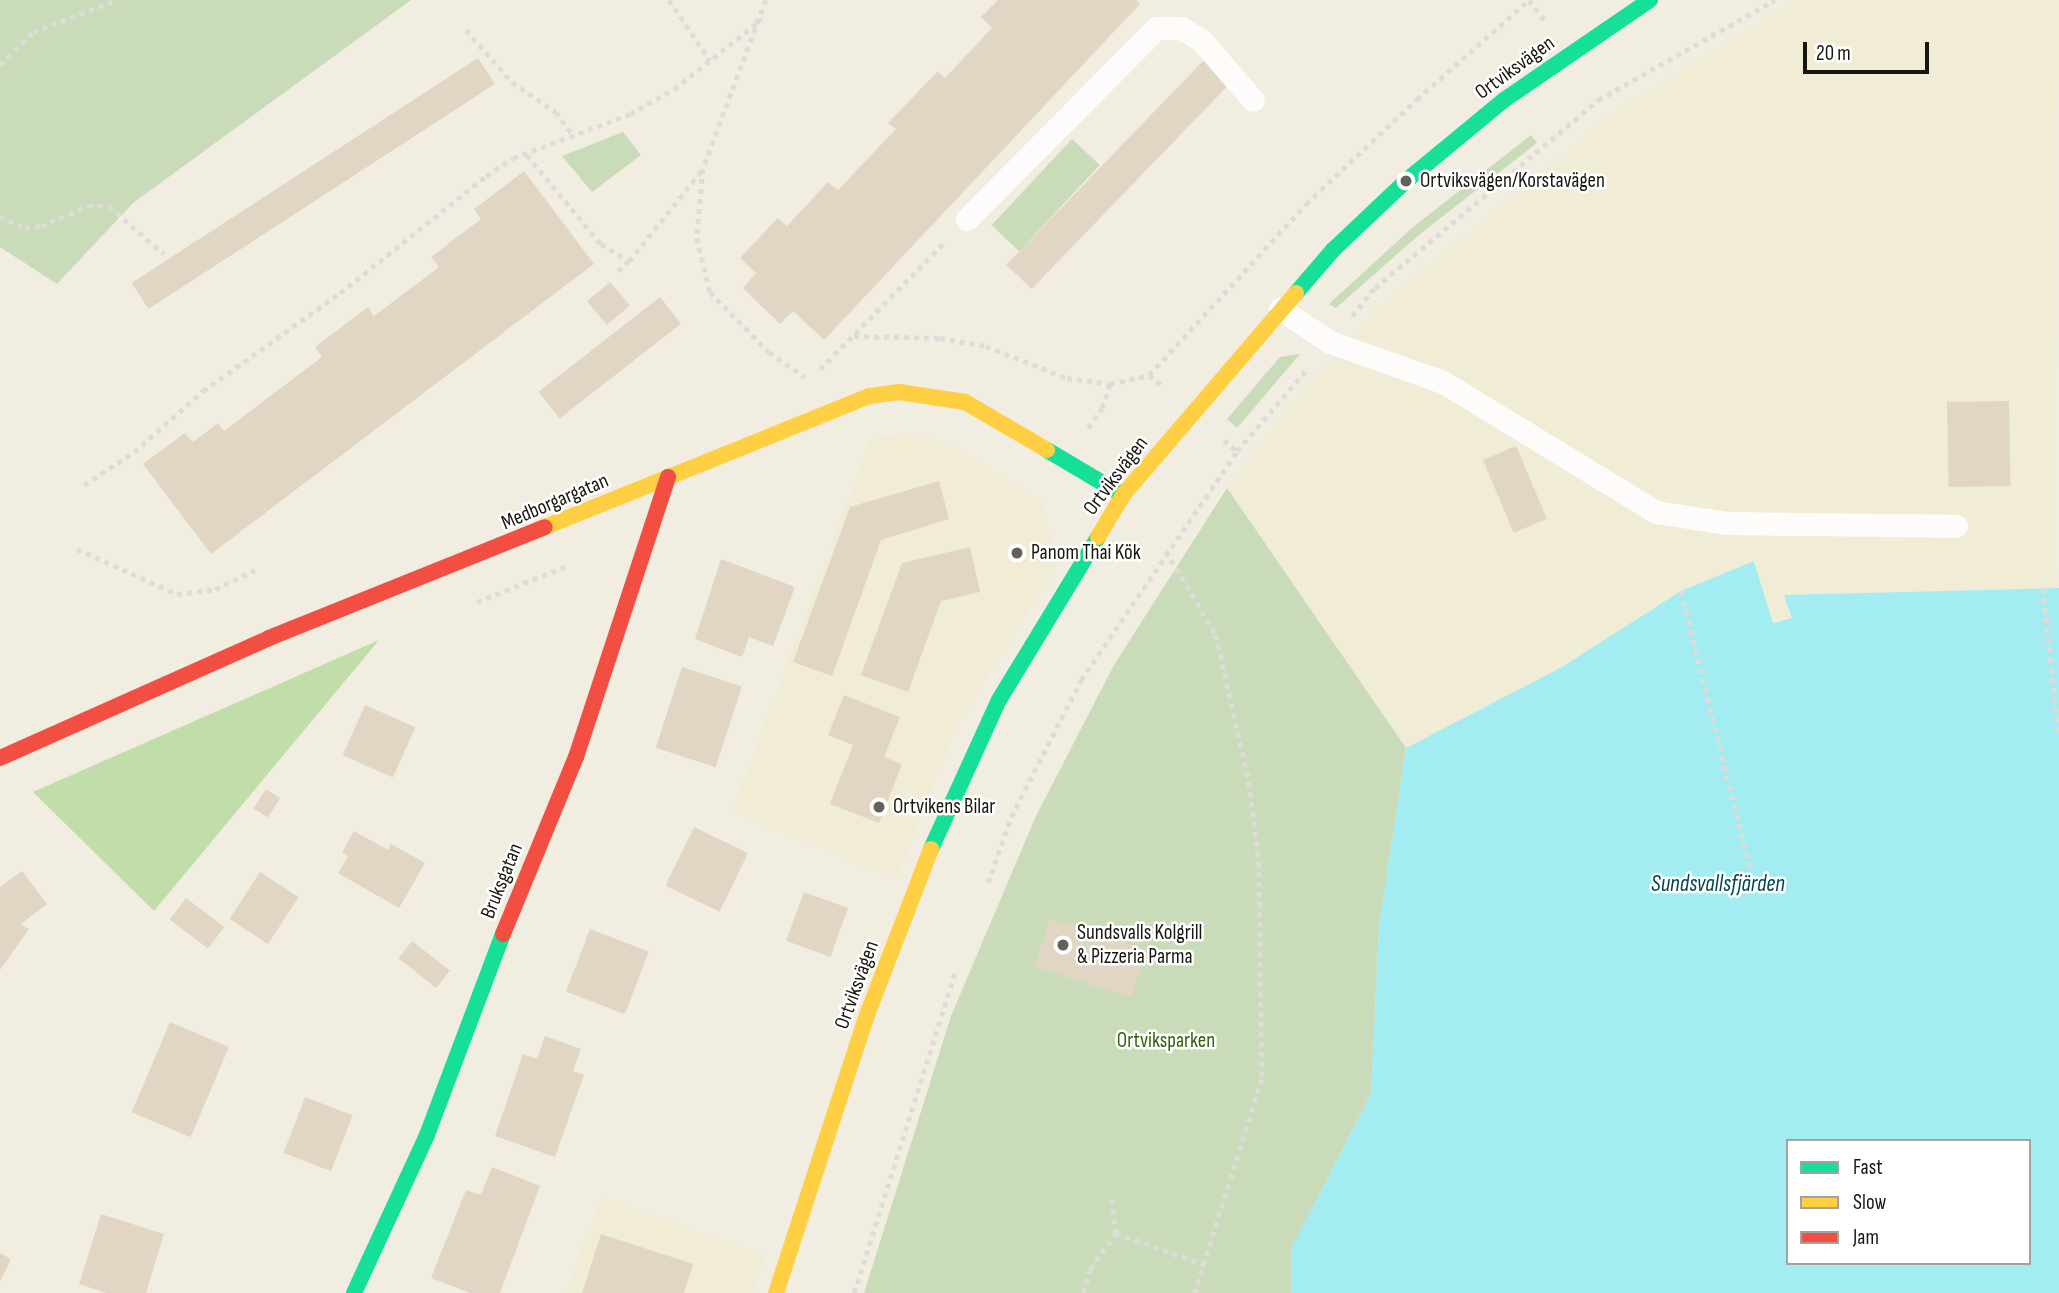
<!DOCTYPE html>
<meta charset="utf-8">
<style>
body{margin:0}
#map{position:relative;width:2059px;height:1293px;overflow:hidden;background:#f1eee1;font-family:"Sofia Sans Condensed",sans-serif}
div>[style]{position:absolute}
.built>*{inset:0;background:#f1ecd5}
.green>*{inset:0;background:#c9dbb8;transform-origin:0 0}
.forest>*{inset:0;background:#c1dda9}
.water>*{inset:0;background:#a3ecf2}
.building>*{inset:0;background:#e1d5c3;transform-origin:0 0}
.path>*{height:4.5px;margin-top:-2.25px;transform-origin:0;background:repeating-linear-gradient(90deg,#dddcd8 0 5px,transparent 0 10px)}
.lane>*{height:23px;margin:-11.5px;padding:0 11.5px;transform-origin:11.5px;border-radius:11.5px;background:#fdfcfa}
.fast>*{height:16px;margin:-8px;padding:0 8px;transform-origin:8px;border-radius:8px;background:#16e098}
.slow>*{height:16px;margin:-8px;padding:0 8px;transform-origin:8px;border-radius:8px;background:#ffcf43}
.jam>*{height:16px;margin:-8px;padding:0 8px;transform-origin:8px;border-radius:8px;background:#f24e42}
.dots>*{width:19px;height:19px;translate:-50% -50%;box-sizing:border-box;border:4px solid #fff;border-radius:50%}
span{translate:-50% -50%;white-space:nowrap;text-align:center;line-height:1.15;-webkit-text-stroke:5px #fff;paint-order:stroke}
.street-label{font-size:21px;color:#18160e}
.poi-label{font-size:21px;color:#18160e}
.left{translate:0 -50%;text-align:left}
.park-label{font-size:21px;color:#33620a}
.water-label{font-size:23px;color:#00464d;font-style:italic}
.legend{position:absolute;left:1786px;top:1139px;width:245px;height:126px;box-sizing:border-box;background:#fff;border:2px solid #a3a29f;margin:0;padding:9px 12px;list-style:none;font-size:21px;color:#18160e}
.legend li{display:flex;align-items:center;gap:14px;height:35px}
.legend b{width:35px;border:2px solid #a3a29f}
.scale{position:absolute;left:1803px;top:42px;width:126px;height:32px;box-sizing:border-box;border:4px solid #18160e;border-top:0;padding-left:9px;font-size:21px;line-height:24px;white-space:nowrap;color:#18160e;-webkit-text-stroke:5px #fff;paint-order:stroke}
</style>
<div id="map">
<div class="built">
<i style="clip-path:polygon(1797px 0,2059px 0,2055px 558px,2059px 588px,1785px 595px,1792px 618px,1773px 623px,1755px 561px,1681px 591px,1562px 667px,1406px 748px,1227px 488px,1302px 392px,1375px 310px,1616px 111px)"></i>
<i style="clip-path:polygon(911px 434px,950px 443px,1045px 505px,1055px 569px,956px 726px,897px 879px,732px 812px,871px 438px)"></i>
<i style="clip-path:polygon(601px 1197px,765px 1255px,752px 1293px,565px 1293px)"></i>
</div>
<div class="green">
<i style="clip-path:polygon(0 0,411px 0,133px 203px,57px 284px,0 247px)"></i>
<i style="clip-path:polygon(623px 132px,641px 155px,592px 192px,562px 156px)"></i>
<i style="clip-path:polygon(1531px 135px,1537px 143px,1420px 234px,1336px 308px,1329px 304px,1413px 227px)"></i>
<i style="left:1072px;top:139px;width:38px;height:118px;rotate:43deg"></i>
<i style="clip-path:polygon(1300px 354px,1237px 428px,1227px 419px,1280px 357px)"></i>
<i style="clip-path:polygon(1227px 488px,1406px 748px,1379px 928px,1371px 1094px,1291px 1249px,1291px 1293px,864px 1293px,951px 1016px,1036px 816px,1114px 665px)"></i>
</div>
<div class="forest">
<i style="clip-path:polygon(379px 640px,154px 911px,33px 792px)"></i>
</div>
<div class="water">
<i style="clip-path:polygon(evenodd,1754px 561px,1773px 623px,1792px 618px,1784px 595px,2059px 588px,2059px 1293px,1291px 1293px,1291px 1249px,1371px 1094px,1379px 928px,1406px 748px,1562px 667px,1681px 591px,1754px 561px,1788px 1141px,2029px 1141px,2029px 1263px,1788px 1263px,1788px 1141px)"></i>
</div>
<div class="building">
<i style="clip-path:polygon(998px 0,1136px 0,1140px 4px,824px 340px,793px 311px,780px 324px,743px 288px,756px 273px,740px 258px,778px 218px,787px 226px,828px 182px,838px 190px,896px 129px,888px 123px,938px 71px,945px 78px,992px 28px,981px 17px)"></i>
<i style="left:478px;top:58px;width:31px;height:413px;rotate:57deg"></i>
<i style="left:1205px;top:59px;width:35px;height:286px;rotate:44deg"></i>
<i style="clip-path:polygon(524px 171px,594px 264px,211px 554px,143px 464px,185px 433px,193px 442px,218px 423px,224px 431px,322px 357px,315px 347px,368px 307px,374px 316px,439px 267px,431px 257px,481px 219px,474px 209px)"></i>
<i style="left:610px;top:282px;width:31px;height:30px;rotate:50deg"></i>
<i style="left:660px;top:297px;width:34px;height:154px;rotate:52deg"></i>
<i style="left:2009px;top:401px;width:85px;height:62px;rotate:89deg"></i>
<i style="left:1516px;top:446px;width:79px;height:36px;rotate:67deg"></i>
<i style="clip-path:polygon(939px 481px,949px 519px,881px 540px,832px 676px,793px 662px,850px 507px)"></i>
<i style="clip-path:polygon(970px 547px,980px 592px,941px 601px,908px 692px,861px 675px,902px 563px)"></i>
<i style="clip-path:polygon(721px 559px,795px 587px,773px 646px,749px 637px,742px 657px,695px 639px)"></i>
<i style="left:682px;top:667px;width:63px;height:85px;rotate:18deg"></i>
<i style="clip-path:polygon(844px 695px,900px 717px,884px 757px,902px 764px,879px 823px,830px 804px,853px 745px,828px 735px)"></i>
<i style="left:365px;top:705px;width:55px;height:55px;rotate:24deg"></i>
<i style="left:266px;top:789px;width:17px;height:23px;rotate:33deg"></i>
<i style="left:694px;top:827px;width:60px;height:65px;rotate:26deg"></i>
<i style="clip-path:polygon(354px 831px,388px 850px,391px 844px,425px 863px,399px 908px,338px 873px,348px 856px,342px 852px)"></i>
<i style="clip-path:polygon(22px 871px,47px 904px,21px 924px,29px 929px,0 970px,0 887px)"></i>
<i style="left:260px;top:872px;width:46px;height:56px;rotate:33deg"></i>
<i style="left:804px;top:892px;width:47px;height:52px;rotate:20deg"></i>
<i style="left:186px;top:898px;width:48px;height:27px;rotate:37deg"></i>
<i style="left:1050px;top:918px;width:102px;height:51px;rotate:18deg"></i>
<i style="left:590px;top:929px;width:63px;height:67px;rotate:21deg"></i>
<i style="left:412px;top:941px;width:48px;height:22px;rotate:38deg"></i>
<i style="left:170px;top:1022px;width:64px;height:98px;rotate:23deg"></i>
<i style="clip-path:polygon(545px 1036px,581px 1049px,573px 1071px,584px 1075px,555px 1157px,495px 1136px,523px 1054px,537px 1059px)"></i>
<i style="left:305px;top:1097px;width:51px;height:60px;rotate:21deg"></i>
<i style="clip-path:polygon(492px 1167px,540px 1186px,500px 1293px,470px 1293px,431px 1278px,466px 1190px,481px 1195px)"></i>
<i style="clip-path:polygon(101px 1214px,164px 1234px,146px 1293px,106px 1293px,79px 1284px)"></i>
<i style="clip-path:polygon(601px 1234px,693px 1264px,684px 1293px,582px 1293px)"></i>
<i style="clip-path:polygon(0 1253px,11px 1259px,0 1282px)"></i>
</div>
<div class="path">
<i style="left:669px;top:0;width:73px;rotate:55.7deg"></i>
<i style="left:766px;top:0;width:180px;rotate:110.4deg"></i>
<i style="left:703px;top:169px;width:69px;rotate:95deg"></i>
<i style="left:697px;top:238px;width:56px;rotate:76.5deg"></i>
<i style="left:710px;top:292px;width:84px;rotate:45.5deg"></i>
<i style="left:769px;top:352px;width:44px;rotate:34.8deg"></i>
<i style="left:466px;top:30px;width:69px;rotate:48.5deg"></i>
<i style="left:512px;top:82px;width:53px;rotate:34.3deg"></i>
<i style="left:556px;top:112px;width:29px;rotate:54deg"></i>
<i style="left:0;top:65px;width:47px;rotate:-45deg"></i>
<i style="left:33px;top:32px;width:90px;rotate:-20.9deg"></i>
<i style="left:527px;top:155px;width:116px;rotate:50.3deg"></i>
<i style="left:601px;top:244px;width:33px;rotate:31deg"></i>
<i style="left:629px;top:261px;width:17px;rotate:135deg"></i>
<i style="left:0;top:216px;width:28px;rotate:26deg"></i>
<i style="left:25px;top:228px;width:16px;rotate:-7deg"></i>
<i style="left:41px;top:226px;width:51px;rotate:-23.1deg"></i>
<i style="left:88px;top:206px;width:21px"></i>
<i style="left:109px;top:206px;width:73px;rotate:41.1deg"></i>
<i style="left:629px;top:261px;width:118px;rotate:-51.2deg"></i>
<i style="left:1352px;top:316px;width:36px;rotate:-51deg"></i>
<i style="left:1375px;top:288px;width:292px;rotate:-40.1deg"></i>
<i style="left:1598px;top:100px;width:203px;rotate:-29.5deg"></i>
<i style="left:854px;top:336px;width:86px;rotate:1.3deg"></i>
<i style="left:940px;top:338px;width:47px;rotate:9.9deg"></i>
<i style="left:986px;top:346px;width:87px;rotate:21.6deg"></i>
<i style="left:1067px;top:378px;width:43px;rotate:7.9deg"></i>
<i style="left:1110px;top:384px;width:40px;rotate:-13deg"></i>
<i style="left:1149px;top:375px;width:232px;rotate:-47.4deg"></i>
<i style="left:1306px;top:204px;width:153px;rotate:-43.4deg"></i>
<i style="left:1417px;top:99px;width:149px;rotate:-41.5deg"></i>
<i style="left:1529px;top:0;width:28px;rotate:52deg"></i>
<i style="left:820px;top:369px;width:177px;rotate:-45.5deg"></i>
<i style="left:1149px;top:375px;width:17px;rotate:40deg"></i>
<i style="left:1088px;top:428px;width:24px;rotate:-55deg"></i>
<i style="left:1102px;top:408px;width:25px;rotate:-72deg"></i>
<i style="left:1224px;top:440px;width:17px;rotate:40deg"></i>
<i style="left:84px;top:485px;width:60px;rotate:-33.4deg"></i>
<i style="left:134px;top:452px;width:92px;rotate:-41.5deg"></i>
<i style="left:203px;top:391px;width:168px;rotate:-35.6deg"></i>
<i style="left:340px;top:293px;width:187px;rotate:-38.7deg"></i>
<i style="left:486px;top:176px;width:32px;rotate:-34deg"></i>
<i style="left:513px;top:158px;width:125px;rotate:-20.6deg"></i>
<i style="left:630px;top:114px;width:51px;rotate:-29.6deg"></i>
<i style="left:674px;top:89px;width:112px;rotate:-38.5deg"></i>
<i style="left:77px;top:549px;width:110px;rotate:24.2deg"></i>
<i style="left:177px;top:594px;width:38px;rotate:-7deg"></i>
<i style="left:215px;top:589px;width:44px;rotate:-25.4deg"></i>
<i style="left:1166px;top:551px;width:98px;rotate:59.2deg"></i>
<i style="left:1216px;top:635px;width:151px;rotate:77.3deg"></i>
<i style="left:1249px;top:782px;width:81px;rotate:82.9deg"></i>
<i style="left:1259px;top:862px;width:217px;rotate:89.2deg"></i>
<i style="left:1262px;top:1079px;width:224px;rotate:107.4deg"></i>
<i style="left:2043px;top:588px;width:148px;rotate:83.8deg"></i>
<i style="left:1681px;top:591px;width:289px;rotate:76deg"></i>
<i style="left:477px;top:602px;width:99px;rotate:-21.9deg"></i>
<i style="left:988px;top:883px;width:70px;rotate:-70.8deg"></i>
<i style="left:1011px;top:817px;width:154px;rotate:-62.9deg"></i>
<i style="left:1081px;top:680px;width:277px;rotate:-55.7deg"></i>
<i style="left:1237px;top:451px;width:109px;rotate:-49.5deg"></i>
<i style="left:1112px;top:1199px;width:34px;rotate:83deg"></i>
<i style="left:854px;top:1293px;width:340px;rotate:-72.5deg"></i>
<i style="left:1083px;top:1293px;width:25px;rotate:-74deg"></i>
<i style="left:1090px;top:1269px;width:44px;rotate:-54.2deg"></i>
<i style="left:1116px;top:1233px;width:95px;rotate:19.8deg"></i>
</div>
<div class="lane">
<i style="left:967px;top:219px;width:269px;rotate:-45.2deg"></i>
<i style="left:1157px;top:28px;width:24px"></i>
<i style="left:1181px;top:28px;width:23px;rotate:31deg"></i>
<i style="left:1201px;top:40px;width:79px;rotate:49.1deg"></i>
<i style="left:1280px;top:309px;width:60px;rotate:33.4deg"></i>
<i style="left:1330px;top:342px;width:120px;rotate:19.5deg"></i>
<i style="left:1443px;top:382px;width:250px;rotate:31.4deg"></i>
<i style="left:1656px;top:512px;width:71px;rotate:8.9deg"></i>
<i style="left:1726px;top:523px;width:230px;rotate:0.7deg"></i>
</div>
<div class="fast">
<i style="left:1296px;top:293px;width:57px;rotate:-49.3deg"></i>
<i style="left:1333px;top:250px;width:100px;rotate:-43.4deg"></i>
<i style="left:1406px;top:181px;width:127px;rotate:-39.6deg"></i>
<i style="left:1504px;top:100px;width:177px;rotate:-34.4deg"></i>
<i style="left:1047px;top:450px;width:88px;rotate:30.6deg"></i>
<i style="left:931px;top:849px;width:164px;rotate:-65.5deg"></i>
<i style="left:999px;top:700px;width:191px;rotate:-58.7deg"></i>
<i style="left:354px;top:1293px;width:174px;rotate:-65.2deg"></i>
<i style="left:427px;top:1135px;width:215px;rotate:-69.3deg"></i>
</div>
<div class="slow">
<i style="left:545px;top:527px;width:350px;rotate:-22deg"></i>
<i style="left:870px;top:396px;width:29px;rotate:-8deg"></i>
<i style="left:899px;top:392px;width:67px;rotate:8.6deg"></i>
<i style="left:965px;top:402px;width:95px;rotate:30.3deg"></i>
<i style="left:1098px;top:537px;width:49px;rotate:-59.2deg"></i>
<i style="left:1123px;top:495px;width:266px;rotate:-49.4deg"></i>
<i style="left:776px;top:1293px;width:293px;rotate:-71.9deg"></i>
<i style="left:867px;top:1015px;width:178px;rotate:-68.9deg"></i>
</div>
<div class="jam">
<i style="left:0;top:758px;width:295px;rotate:-24deg"></i>
<i style="left:269px;top:638px;width:297px;rotate:-21.9deg"></i>
<i style="left:503px;top:934px;width:191px;rotate:-67.6deg"></i>
<i style="left:576px;top:757px;width:295px;rotate:-71.8deg"></i>
</div>
<div class="dots">
<i style="left:1406px;top:181px;background:#646258"></i>
<i style="left:1017px;top:553px;background:#646258"></i>
<i style="left:879px;top:807px;background:#646258"></i>
<i style="left:1063px;top:945px;background:#646258"></i>
</div>
<div class="street-label">
<span style="left:1515px;top:68px;rotate:-36deg">Ortviksvägen</span>
<span style="left:1116px;top:476px;rotate:-53deg">Ortviksvägen</span>
<span style="left:555px;top:502px;rotate:-23deg">Medborgargatan</span>
<span style="left:502px;top:881px;rotate:-68deg">Bruksgatan</span>
<span style="left:857px;top:985px;rotate:-70deg">Ortviksvägen</span>
</div>
<div class="poi-label">
<span class="left" style="left:1420px;top:181px">Ortviksvägen/Korstavägen</span>
<span class="left" style="left:1031px;top:553px">Panom Thai Kök</span>
<span class="left" style="left:893px;top:807px">Ortvikens Bilar</span>
<span class="left" style="left:1077px;top:945px">Sundsvalls Kolgrill<br>&amp; Pizzeria Parma</span>
</div>
<div class="park-label">
<span style="left:1166px;top:1041px">Ortviksparken</span>
</div>
<div class="water-label">
<span style="left:1718px;top:884px">Sundsvallsfjärden</span>
</div>
<ul class="legend">
<li><b style="height:9px;background:#16e098"></b>Fast</li>
<li><b style="height:9px;background:#ffcf43"></b>Slow</li>
<li><b style="height:9px;background:#f24e42"></b>Jam</li>
</ul>
<div class="scale">20 m</div>
</div>
